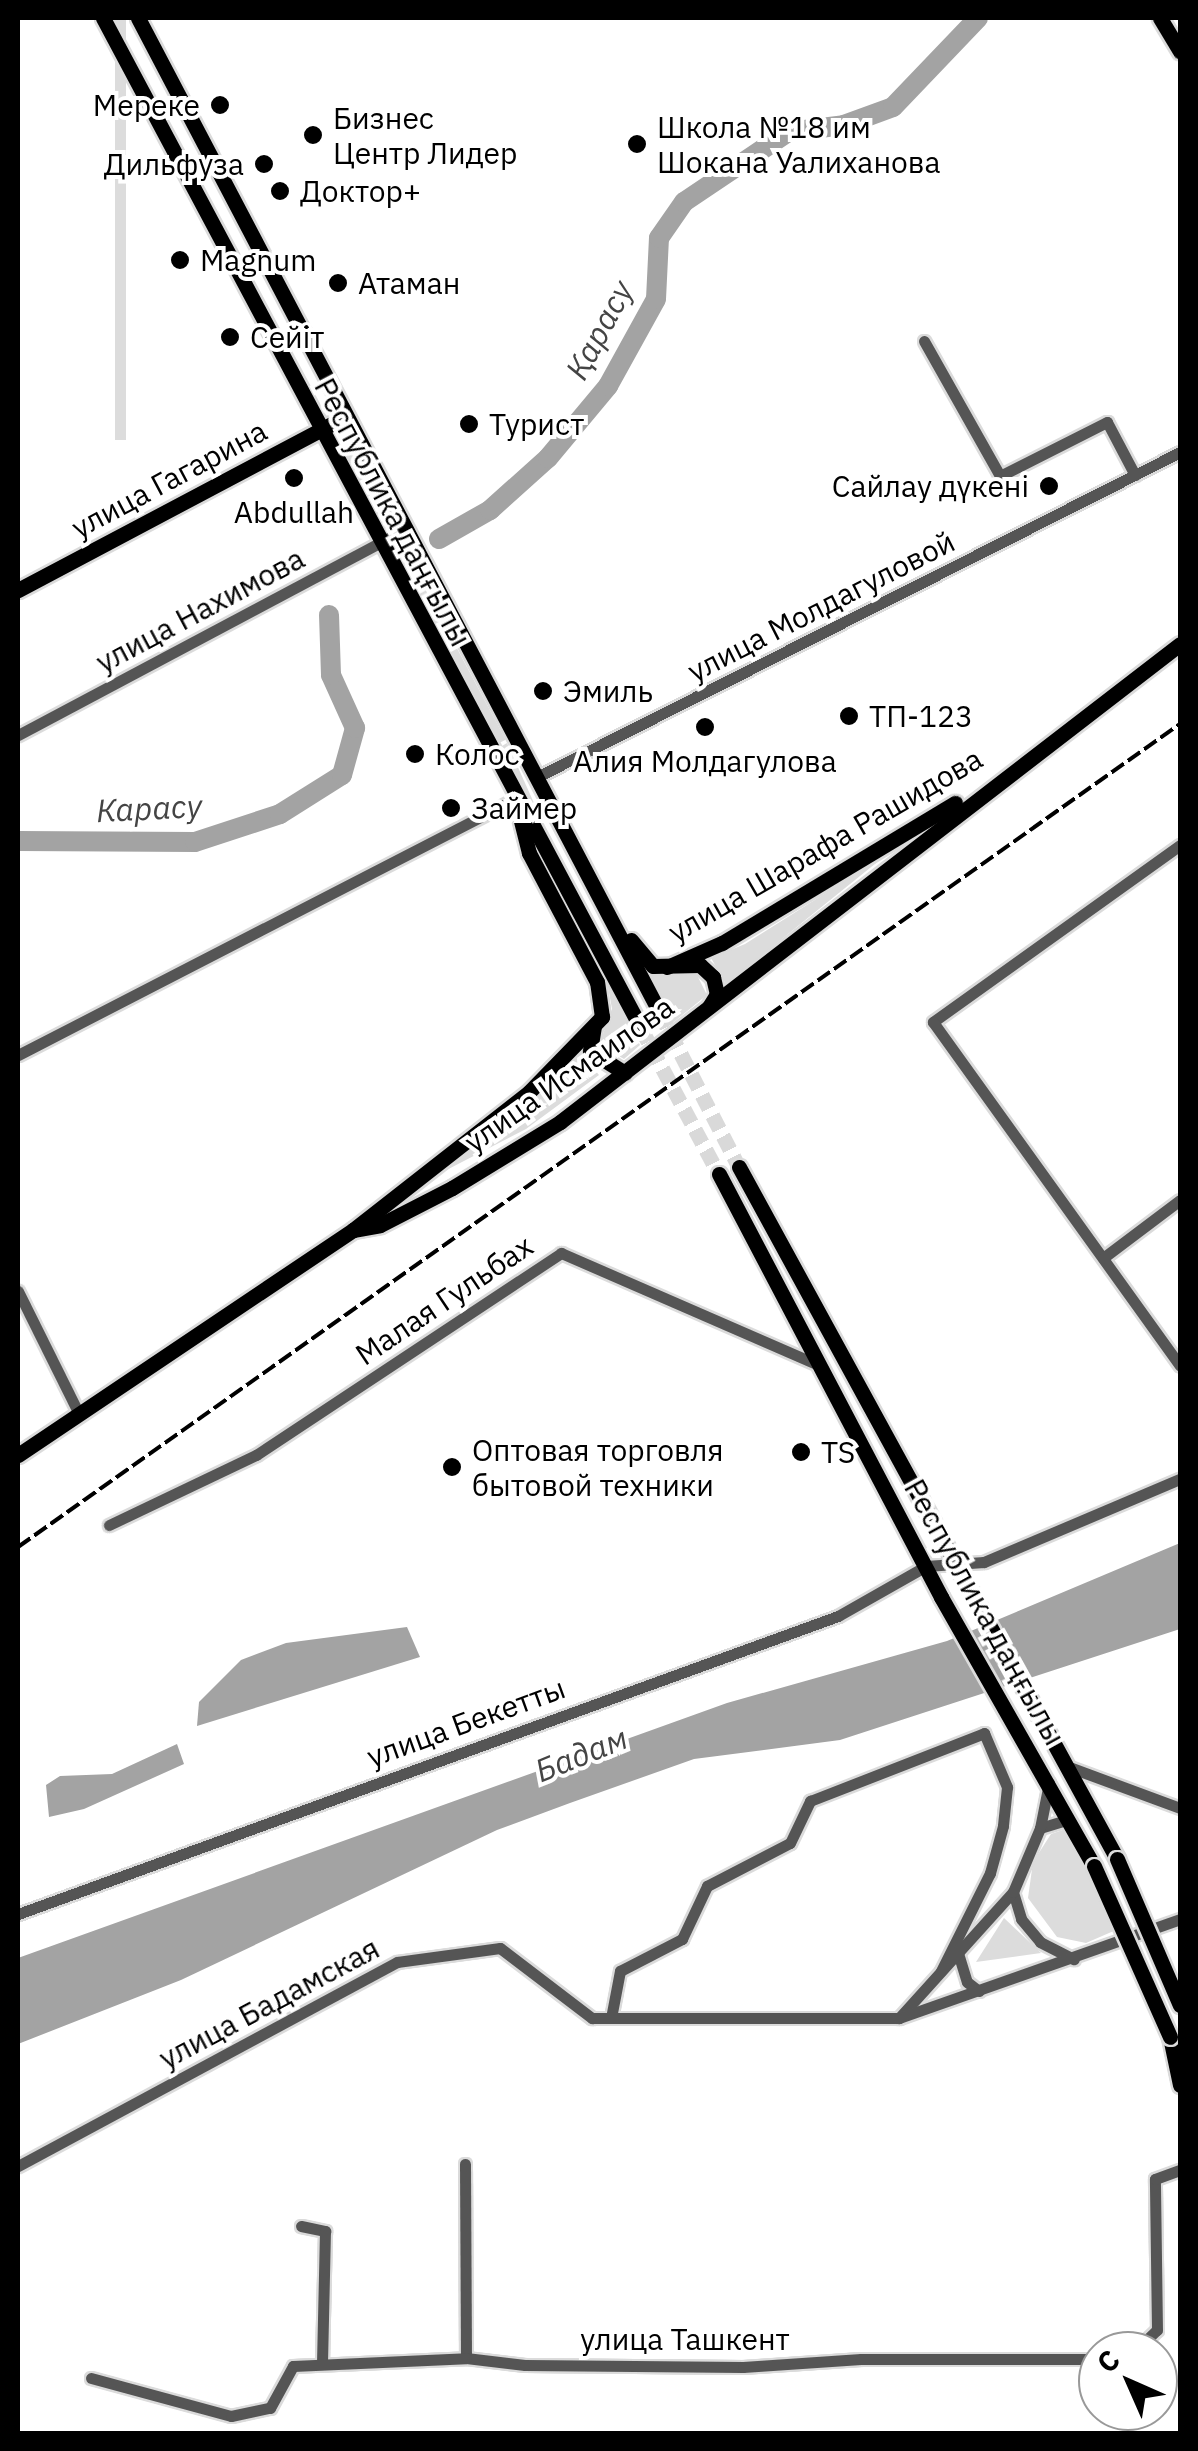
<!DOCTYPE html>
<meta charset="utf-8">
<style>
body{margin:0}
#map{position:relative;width:1198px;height:2451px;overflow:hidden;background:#fff;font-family:"IBM Plex Sans",sans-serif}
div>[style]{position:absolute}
.green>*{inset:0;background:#dcdcdc;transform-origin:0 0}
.water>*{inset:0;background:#a3a3a3}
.river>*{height:20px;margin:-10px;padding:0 10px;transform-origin:10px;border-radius:10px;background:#a3a3a3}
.major-tunnel>*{height:15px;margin-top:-7.5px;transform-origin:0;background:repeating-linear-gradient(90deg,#d9d9d9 0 15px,transparent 0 23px)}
.roads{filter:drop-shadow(2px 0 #dbdbdb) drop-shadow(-2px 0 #dbdbdb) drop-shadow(0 2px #dbdbdb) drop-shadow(0 -2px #dbdbdb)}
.minor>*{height:11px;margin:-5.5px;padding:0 5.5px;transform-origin:5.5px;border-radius:5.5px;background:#555}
.major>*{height:15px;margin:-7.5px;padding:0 7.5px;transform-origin:7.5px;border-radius:7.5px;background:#000}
.rail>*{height:4px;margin-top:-2px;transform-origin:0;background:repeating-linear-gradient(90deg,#000 0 15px,transparent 0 20px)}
.bridges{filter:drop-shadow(2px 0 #dbdbdb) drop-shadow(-2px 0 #dbdbdb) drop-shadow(0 2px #dbdbdb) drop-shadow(0 -2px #dbdbdb)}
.major-bridge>*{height:15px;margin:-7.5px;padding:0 7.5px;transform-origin:7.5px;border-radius:7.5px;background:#000}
.dots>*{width:28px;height:28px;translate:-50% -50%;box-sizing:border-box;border:5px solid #fff;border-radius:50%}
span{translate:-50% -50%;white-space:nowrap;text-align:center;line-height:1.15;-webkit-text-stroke:8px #fff;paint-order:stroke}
.poi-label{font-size:30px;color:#000}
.right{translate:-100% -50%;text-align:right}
.left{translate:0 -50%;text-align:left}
.street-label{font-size:30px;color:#000}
.water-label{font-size:32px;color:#444;font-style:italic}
.frame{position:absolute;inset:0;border:20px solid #000;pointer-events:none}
.north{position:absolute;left:1078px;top:2331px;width:100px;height:100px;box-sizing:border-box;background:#fff;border:2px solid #999;border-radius:50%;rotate:315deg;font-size:28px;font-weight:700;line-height:40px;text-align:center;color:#000}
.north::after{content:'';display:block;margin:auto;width:35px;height:45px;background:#000;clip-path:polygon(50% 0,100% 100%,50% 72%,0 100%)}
</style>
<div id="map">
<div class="green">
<i style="left:115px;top:18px;width:11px;height:422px"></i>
<i style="left:351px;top:447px;width:90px;height:11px;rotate:62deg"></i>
<i style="left:400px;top:541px;width:225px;height:10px;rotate:62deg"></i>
<i style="clip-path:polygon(507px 743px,543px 823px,497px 749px)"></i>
<i style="clip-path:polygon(886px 855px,726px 984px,711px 958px,745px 944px)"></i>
<i style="clip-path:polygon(631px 955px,651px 973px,696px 973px,707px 995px,670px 1025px)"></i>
<i style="clip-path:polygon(608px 987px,640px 1045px,624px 1059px,599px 1045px,612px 1009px)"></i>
<i style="clip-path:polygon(579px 1051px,599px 1075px,526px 1129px,396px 1196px,542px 1090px)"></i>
<i style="clip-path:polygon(1063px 1830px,1074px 1837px,1116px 1930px,1086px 1943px,1057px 1937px,1028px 1898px,1033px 1862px,1051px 1834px)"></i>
<i style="clip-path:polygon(1004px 1918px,1041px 1953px,976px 1962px)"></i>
</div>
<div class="water">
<i style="clip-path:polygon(1180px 1543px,1180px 1629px,840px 1740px,694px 1759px,570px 1803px,497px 1830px,181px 1980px,18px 2044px,18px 1958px,727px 1703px,947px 1641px)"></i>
<i style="clip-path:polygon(407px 1627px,420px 1657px,197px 1726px,199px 1702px,241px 1660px,286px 1643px)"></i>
<i style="clip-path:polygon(177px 1744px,184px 1764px,84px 1809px,49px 1817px,46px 1785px,60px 1776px,112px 1774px)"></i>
</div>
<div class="river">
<i style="left:439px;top:539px;width:59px;rotate:-29.6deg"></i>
<i style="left:490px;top:510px;width:78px;rotate:-41.9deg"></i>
<i style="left:548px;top:458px;width:94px;rotate:-50.2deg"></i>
<i style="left:608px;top:386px;width:99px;rotate:-61.1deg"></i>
<i style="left:656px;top:299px;width:61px;rotate:-87.2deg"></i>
<i style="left:659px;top:238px;width:44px;rotate:-55.2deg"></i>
<i style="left:684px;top:202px;width:125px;rotate:-33.9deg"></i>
<i style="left:788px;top:132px;width:56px;rotate:-7.1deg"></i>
<i style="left:844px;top:125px;width:52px;rotate:-20.2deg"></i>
<i style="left:893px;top:107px;width:123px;rotate:-46.3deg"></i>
<i style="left:18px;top:841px;width:177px;rotate:0.3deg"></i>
<i style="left:195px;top:842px;width:89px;rotate:-18.2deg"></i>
<i style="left:280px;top:814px;width:73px;rotate:-32.2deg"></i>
<i style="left:342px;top:775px;width:49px;rotate:-74.5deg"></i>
<i style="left:355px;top:728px;width:58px;rotate:-114.4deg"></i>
<i style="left:331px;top:675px;width:60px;rotate:-91.9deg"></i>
</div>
<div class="major-tunnel">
<i style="left:660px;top:1013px;width:173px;rotate:62.8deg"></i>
<i style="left:641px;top:1028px;width:166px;rotate:61.9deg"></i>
</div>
<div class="roads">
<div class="minor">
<i style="left:924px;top:341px;width:155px;rotate:60.6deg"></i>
<i style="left:1000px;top:476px;width:120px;rotate:-26.8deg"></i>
<i style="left:1107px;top:422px;width:60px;rotate:62.2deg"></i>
<i style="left:18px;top:735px;width:439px;rotate:-28deg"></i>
<i style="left:537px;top:777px;width:720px;rotate:-26.81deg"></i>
<i style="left:1180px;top:845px;width:304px;rotate:144.4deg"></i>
<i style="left:933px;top:1022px;width:423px;rotate:54.3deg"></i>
<i style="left:18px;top:1055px;width:559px;rotate:-27.25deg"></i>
<i style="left:1103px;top:1258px;width:96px;rotate:-37deg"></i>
<i style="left:18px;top:1291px;width:135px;rotate:63.6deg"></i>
<i style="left:109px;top:1525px;width:163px;rotate:-25.5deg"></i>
<i style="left:256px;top:1455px;width:366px;rotate:-33.5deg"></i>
<i style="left:561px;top:1253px;width:281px;rotate:23.5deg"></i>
<i style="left:1069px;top:1767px;width:118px;rotate:20.3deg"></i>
<i style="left:1040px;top:1828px;width:30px;rotate:-17deg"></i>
<i style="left:1013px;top:1892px;width:28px;rotate:73deg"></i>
<i style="left:1021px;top:1919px;width:30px;rotate:50deg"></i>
<i style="left:1040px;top:1942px;width:38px;rotate:27deg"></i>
<i style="left:18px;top:1914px;width:872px;rotate:-19.97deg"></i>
<i style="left:838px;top:1616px;width:101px;rotate:-29.6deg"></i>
<i style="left:926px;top:1566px;width:58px;rotate:-3.9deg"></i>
<i style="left:984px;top:1562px;width:213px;rotate:-23deg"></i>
<i style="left:958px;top:1953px;width:30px;rotate:73deg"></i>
<i style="left:967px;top:1982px;width:15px;rotate:37deg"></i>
<i style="left:611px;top:2018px;width:48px;rotate:-79.2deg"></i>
<i style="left:620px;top:1971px;width:70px;rotate:-27.3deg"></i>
<i style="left:682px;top:1939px;width:59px;rotate:-64.7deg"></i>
<i style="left:707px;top:1886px;width:93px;rotate:-27.4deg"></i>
<i style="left:790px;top:1843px;width:47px;rotate:-64.5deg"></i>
<i style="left:810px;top:1801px;width:187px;rotate:-21.3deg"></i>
<i style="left:984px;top:1733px;width:59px;rotate:66.9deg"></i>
<i style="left:1007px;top:1787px;width:39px;rotate:96deg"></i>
<i style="left:1003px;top:1826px;width:49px;rotate:105.5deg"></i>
<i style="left:990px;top:1873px;width:110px;rotate:116.6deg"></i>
<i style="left:899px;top:2018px;width:170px;rotate:-47.9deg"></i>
<i style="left:1013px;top:1892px;width:69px;rotate:-67.1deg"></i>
<i style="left:1040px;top:1828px;width:46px;rotate:-78.7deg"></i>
<i style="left:465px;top:2164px;width:194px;rotate:89.7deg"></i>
<i style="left:466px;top:2358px;width:59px;rotate:6.8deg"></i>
<i style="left:525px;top:2365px;width:218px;rotate:0.5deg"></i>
<i style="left:743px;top:2367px;width:118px;rotate:-3.9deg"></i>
<i style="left:861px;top:2359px;width:237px"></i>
<i style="left:18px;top:2166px;width:430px;rotate:-28.3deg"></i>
<i style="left:397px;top:1962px;width:104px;rotate:-7.7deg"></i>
<i style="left:500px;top:1948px;width:116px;rotate:37.3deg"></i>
<i style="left:592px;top:2018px;width:307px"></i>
<i style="left:899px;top:2018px;width:298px;rotate:-19.4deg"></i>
<i style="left:301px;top:2226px;width:25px;rotate:12deg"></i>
<i style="left:325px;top:2231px;width:129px;rotate:91.3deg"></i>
<i style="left:1135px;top:2351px;width:30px;rotate:-44deg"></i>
<i style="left:1157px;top:2330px;width:151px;rotate:-90.8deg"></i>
<i style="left:1155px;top:2179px;width:27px;rotate:-20deg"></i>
<i style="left:91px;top:2378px;width:145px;rotate:15.2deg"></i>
<i style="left:231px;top:2416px;width:40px;rotate:-12deg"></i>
<i style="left:270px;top:2408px;width:48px;rotate:-61.3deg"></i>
<i style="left:293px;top:2366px;width:173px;rotate:-2.6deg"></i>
</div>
<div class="major">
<i style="left:103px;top:18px;width:1144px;rotate:61.96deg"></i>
<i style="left:138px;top:18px;width:1124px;rotate:62.32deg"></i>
<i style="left:1160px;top:18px;width:39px;rotate:59deg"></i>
<i style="left:18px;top:590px;width:371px;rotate:-27.9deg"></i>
<i style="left:631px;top:940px;width:34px;rotate:50deg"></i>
<i style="left:653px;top:966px;width:47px;rotate:-1.2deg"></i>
<i style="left:700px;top:965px;width:18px;rotate:43deg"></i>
<i style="left:713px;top:977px;width:17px;rotate:77deg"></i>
<i style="left:717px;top:994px;width:15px;rotate:122deg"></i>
<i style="left:667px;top:967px;width:60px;rotate:-23.6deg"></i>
<i style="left:722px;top:943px;width:272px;rotate:-31deg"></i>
<i style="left:594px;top:1026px;width:25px;rotate:99deg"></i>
<i style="left:590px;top:1051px;width:41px;rotate:32.2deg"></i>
<i style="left:739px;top:1167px;width:789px;rotate:61.35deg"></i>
<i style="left:719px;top:1174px;width:478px;rotate:62.3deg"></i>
<i style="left:941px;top:1597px;width:309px;rotate:60.4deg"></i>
<i style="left:353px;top:1230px;width:27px;rotate:-10deg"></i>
<i style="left:380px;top:1225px;width:81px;rotate:-27.2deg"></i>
<i style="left:452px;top:1188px;width:127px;rotate:-31.4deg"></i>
<i style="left:560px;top:1122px;width:783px;rotate:-37.63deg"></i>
<i style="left:18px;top:1455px;width:404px;rotate:-33.9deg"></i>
<i style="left:353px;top:1230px;width:224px;rotate:-38.1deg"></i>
<i style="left:529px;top:1092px;width:105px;rotate:-45.8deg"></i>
<i style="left:602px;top:1017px;width:35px;rotate:-98deg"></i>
<i style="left:597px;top:982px;width:146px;rotate:-117.8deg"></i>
<i style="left:529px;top:853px;width:36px;rotate:-104deg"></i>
<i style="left:1170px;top:2037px;width:49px;rotate:78.2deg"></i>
</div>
</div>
<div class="rail">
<i style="left:18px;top:1547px;width:1424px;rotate:-35.31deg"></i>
</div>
<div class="bridges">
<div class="major-bridge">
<i style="left:1117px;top:1859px;width:159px;rotate:66.7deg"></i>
<i style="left:1094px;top:1866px;width:187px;rotate:66deg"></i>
</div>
</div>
<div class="dots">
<i style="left:220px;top:105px;background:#000"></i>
<i style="left:313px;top:135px;background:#000"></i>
<i style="left:637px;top:144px;background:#000"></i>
<i style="left:264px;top:164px;background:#000"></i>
<i style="left:280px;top:191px;background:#000"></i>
<i style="left:180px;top:260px;background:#000"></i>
<i style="left:338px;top:283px;background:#000"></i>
<i style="left:230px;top:337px;background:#000"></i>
<i style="left:469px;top:424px;background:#000"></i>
<i style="left:294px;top:478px;background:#000"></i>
<i style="left:1049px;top:486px;background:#000"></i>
<i style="left:543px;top:691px;background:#000"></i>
<i style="left:849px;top:716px;background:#000"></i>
<i style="left:705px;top:727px;background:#000"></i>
<i style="left:415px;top:754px;background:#000"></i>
<i style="left:451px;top:808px;background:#000"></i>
<i style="left:801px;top:1452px;background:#000"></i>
<i style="left:452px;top:1467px;background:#000"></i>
</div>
<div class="poi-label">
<span class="right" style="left:200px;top:105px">Мереке</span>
<span class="left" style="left:333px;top:135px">Бизнес<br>Центр Лидер</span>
<span class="left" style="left:657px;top:144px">Школа №18 им<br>Шокана Уалиханова</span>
<span class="right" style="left:244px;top:164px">Дильфуза</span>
<span class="left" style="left:300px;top:191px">Доктор+</span>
<span class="left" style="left:200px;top:260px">Magnum</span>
<span class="left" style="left:358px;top:283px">Атаман</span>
<span class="left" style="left:250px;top:337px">Сейіт</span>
<span class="left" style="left:489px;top:424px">Турист</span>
<span class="right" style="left:1029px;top:486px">Сайлау дүкені</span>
<span style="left:294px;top:512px">Аbdullah</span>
<span class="left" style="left:563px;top:691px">Эмиль</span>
<span class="left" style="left:869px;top:716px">ТП-123</span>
<span class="left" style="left:435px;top:754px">Колос</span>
<span style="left:705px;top:761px">Алия Молдагулова</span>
<span class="left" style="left:471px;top:808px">Займер</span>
<span class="left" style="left:472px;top:1467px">Оптовая торговля<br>бытовой техники</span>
<span class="left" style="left:821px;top:1452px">TS</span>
</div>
<div class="street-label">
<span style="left:169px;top:479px;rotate:-28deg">улица Гагарина</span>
<span style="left:393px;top:512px;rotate:62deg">Республика даңғылы</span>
<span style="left:821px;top:606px;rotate:-27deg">улица Молдагуловой</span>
<span style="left:200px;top:610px;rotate:-28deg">улица Нахимова</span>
<span style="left:825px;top:845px;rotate:-30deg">улица Шарафа Рашидова</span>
<span style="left:569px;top:1074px;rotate:-35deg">улица Исмаилова</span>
<span style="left:444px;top:1300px;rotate:-34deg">Малая Гульбах</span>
<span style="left:985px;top:1612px;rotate:61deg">Республика даңғылы</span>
<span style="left:466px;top:1722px;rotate:-20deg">улица Бекетты</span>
<span style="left:269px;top:2003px;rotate:-28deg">улица Бадамская</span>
<span style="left:685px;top:2339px">улица Ташкент</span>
</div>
<div class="water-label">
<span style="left:599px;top:330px;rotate:-62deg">Қарасу</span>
<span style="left:149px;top:808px;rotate:-3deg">Карасу</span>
<span style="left:581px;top:1754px;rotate:-22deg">Бадам</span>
</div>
<div class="frame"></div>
<div class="north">С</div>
</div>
